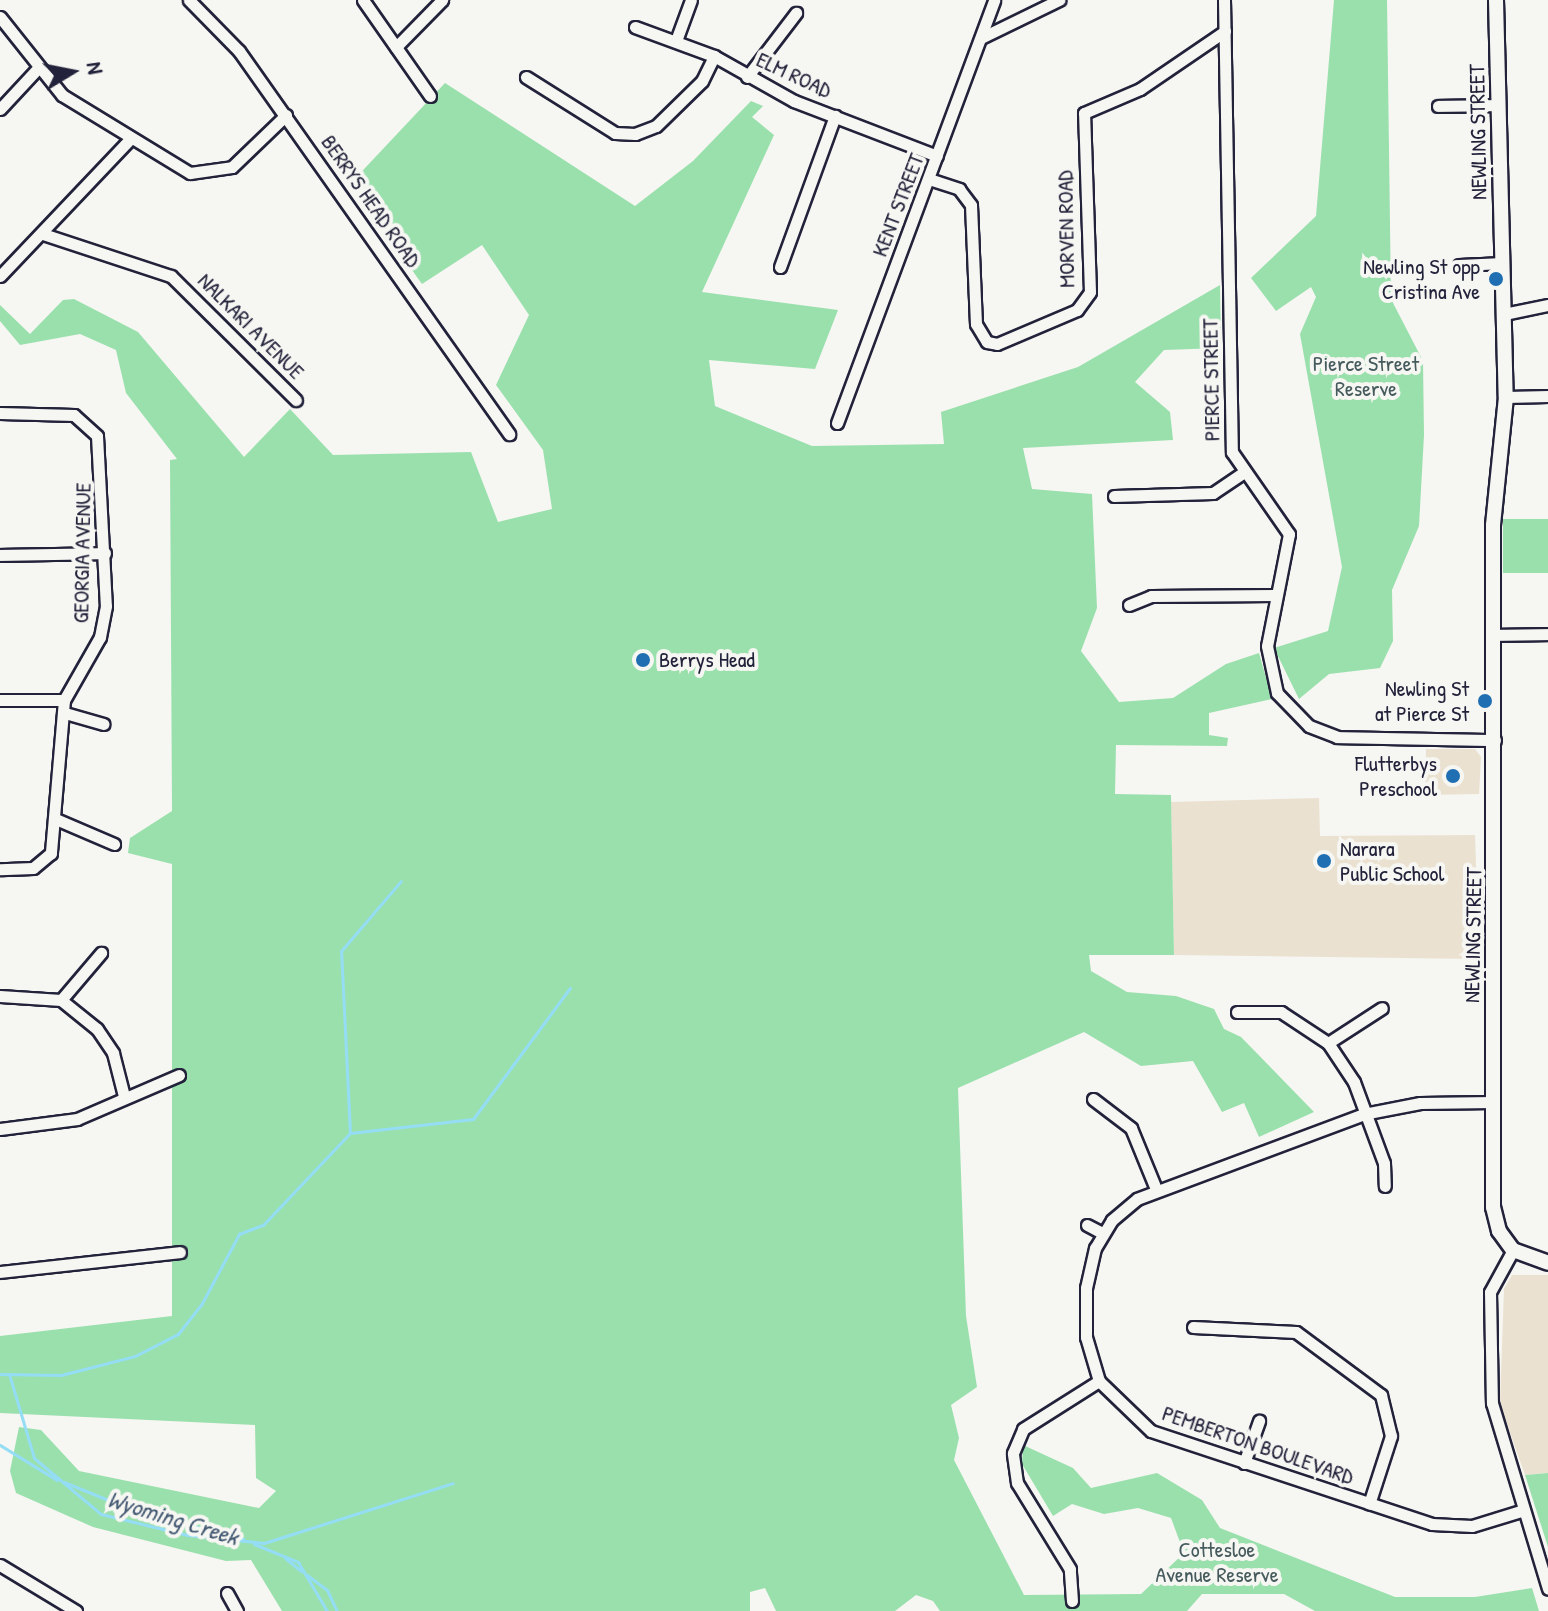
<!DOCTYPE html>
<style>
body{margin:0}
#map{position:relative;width:1548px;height:1611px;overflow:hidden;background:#f6f6f2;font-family:"Patrick Hand",sans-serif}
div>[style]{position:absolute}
.built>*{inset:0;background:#eae1d1}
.green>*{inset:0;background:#9ae0ad;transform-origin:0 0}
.stream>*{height:3px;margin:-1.5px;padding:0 1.5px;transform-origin:1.5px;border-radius:1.5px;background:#94ddf5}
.roads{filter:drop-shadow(2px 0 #22223b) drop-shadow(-2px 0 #22223b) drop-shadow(0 2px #22223b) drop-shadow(0 -2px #22223b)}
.minor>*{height:11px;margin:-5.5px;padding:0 5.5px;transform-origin:5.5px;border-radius:5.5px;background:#f6f6f2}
.tertiary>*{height:14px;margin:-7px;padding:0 7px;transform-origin:7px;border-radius:7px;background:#f6f6f2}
.dots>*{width:22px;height:22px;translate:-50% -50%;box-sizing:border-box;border:4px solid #f6f6f2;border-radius:50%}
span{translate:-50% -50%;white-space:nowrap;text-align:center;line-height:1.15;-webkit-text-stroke:8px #f6f6f2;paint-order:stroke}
.street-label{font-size:22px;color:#22223b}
.poi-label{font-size:22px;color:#22223b}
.right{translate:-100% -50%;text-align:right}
.left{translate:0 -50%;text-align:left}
.park-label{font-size:22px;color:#465b5d}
.water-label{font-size:24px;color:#445a73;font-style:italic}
.north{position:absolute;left:32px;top:32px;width:80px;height:80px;-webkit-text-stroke:6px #f6f6f2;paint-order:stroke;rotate:80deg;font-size:22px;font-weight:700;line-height:32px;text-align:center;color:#22223b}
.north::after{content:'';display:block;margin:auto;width:28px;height:36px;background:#22223b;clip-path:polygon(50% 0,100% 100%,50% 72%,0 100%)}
</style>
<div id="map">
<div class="built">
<i style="clip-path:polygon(1426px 749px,1475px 749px,1481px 757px,1479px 794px,1425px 795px)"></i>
<i style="clip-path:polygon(1319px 798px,1320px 836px,1475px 835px,1479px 959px,1174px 955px,1171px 802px)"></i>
<i style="clip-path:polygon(1512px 1275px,1548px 1275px,1548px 1473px,1525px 1475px,1500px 1404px,1504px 1289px)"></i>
</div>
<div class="green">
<i style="clip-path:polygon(1334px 0,1387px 0,1391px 299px,1423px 361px,1424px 435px,1419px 526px,1392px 590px,1393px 641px,1380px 668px,1329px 674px,1299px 699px,1274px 648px,1328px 631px,1342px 567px,1300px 334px,1316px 297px,1311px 287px,1276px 311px,1251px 278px,1316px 216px)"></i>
<i style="clip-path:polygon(445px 83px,635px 206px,693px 161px,751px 101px,763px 106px,752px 117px,774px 135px,702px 292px,838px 310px,815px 369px,709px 360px,715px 406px,812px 446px,944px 444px,941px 412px,1078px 367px,1220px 285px,1221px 348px,1164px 350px,1135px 382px,1170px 412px,1173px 440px,1023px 448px,1032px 489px,1092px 494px,1097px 608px,1081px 651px,1119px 702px,1173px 698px,1226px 664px,1259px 653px,1272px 699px,1209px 713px,1209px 735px,1228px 738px,1227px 746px,1116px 745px,1115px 794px,1171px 795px,1174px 955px,1089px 955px,1091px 971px,1127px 992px,1176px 996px,1214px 1009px,1224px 1029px,1241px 1037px,1314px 1112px,1259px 1137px,1244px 1103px,1222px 1112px,1193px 1061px,1141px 1066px,1084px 1032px,958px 1088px,966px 1316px,977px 1387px,951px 1405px,959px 1438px,954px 1460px,1024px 1595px,1141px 1594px,1184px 1553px,1171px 1518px,1138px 1508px,1104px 1514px,1072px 1504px,1053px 1516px,1022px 1464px,1023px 1445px,1073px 1468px,1091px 1488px,1157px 1473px,1202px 1500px,1220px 1528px,1395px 1597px,1475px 1597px,1532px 1588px,1539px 1611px,1315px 1611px,1284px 1594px,1202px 1594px,1187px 1611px,940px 1611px,933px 1601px,916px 1595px,895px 1611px,776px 1611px,765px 1588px,750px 1592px,750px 1611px,282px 1611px,251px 1560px,226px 1561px,93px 1527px,16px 1493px,10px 1471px,19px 1427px,41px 1430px,79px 1471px,259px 1508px,276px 1491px,256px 1478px,255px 1425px,0 1413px,0 1336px,172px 1316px,172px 864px,128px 853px,130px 838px,172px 811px,170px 460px,177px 459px,126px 393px,116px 350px,80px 334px,20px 345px,0 321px,0 305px,30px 334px,63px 300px,74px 299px,138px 332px,244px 457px,290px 409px,333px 455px,471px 452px,498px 522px,552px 509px,543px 450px,496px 385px,529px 315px,482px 245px,422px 284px,350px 184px)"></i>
<i style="left:1548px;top:519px;width:54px;height:45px;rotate:90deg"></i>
<i style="clip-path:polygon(1548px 1473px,1548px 1547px,1525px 1475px)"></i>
</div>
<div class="stream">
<i style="left:350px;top:1133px;width:124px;rotate:-6.5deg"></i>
<i style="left:473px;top:1119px;width:163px;rotate:-53.5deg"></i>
<i style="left:350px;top:1133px;width:182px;rotate:-92.8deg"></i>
<i style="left:341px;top:951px;width:92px;rotate:-49.4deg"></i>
<i style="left:0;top:1374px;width:61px;rotate:0.9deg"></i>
<i style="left:61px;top:1375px;width:76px;rotate:-14.4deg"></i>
<i style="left:135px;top:1356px;width:48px;rotate:-27.1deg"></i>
<i style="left:178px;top:1334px;width:37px;rotate:-52deg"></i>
<i style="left:201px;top:1305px;width:81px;rotate:-61.8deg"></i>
<i style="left:239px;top:1234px;width:26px;rotate:-21deg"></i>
<i style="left:263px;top:1225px;width:127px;rotate:-46.6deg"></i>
<i style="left:9px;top:1374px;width:88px;rotate:73.4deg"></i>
<i style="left:34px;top:1458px;width:87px;rotate:39.9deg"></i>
<i style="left:101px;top:1514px;width:89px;rotate:13.7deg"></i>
<i style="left:187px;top:1535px;width:77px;rotate:5.9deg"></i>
<i style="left:264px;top:1543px;width:198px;rotate:-17.6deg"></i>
<i style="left:0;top:1445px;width:67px;rotate:31.6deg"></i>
<i style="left:64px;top:1482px;width:77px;rotate:22.2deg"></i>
<i style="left:135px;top:1511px;width:112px;rotate:14.5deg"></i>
<i style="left:254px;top:1544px;width:48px;rotate:22.2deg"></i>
<i style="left:298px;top:1562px;width:57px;rotate:59.4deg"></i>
<i style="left:285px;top:1558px;width:21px;rotate:39deg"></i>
<i style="left:307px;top:1575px;width:25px;rotate:37deg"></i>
<i style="left:327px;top:1590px;width:23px;rotate:65deg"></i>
</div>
<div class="roads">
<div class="minor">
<i style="left:189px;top:0;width:71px;rotate:45.6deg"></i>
<i style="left:239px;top:51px;width:469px;rotate:54.8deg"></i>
<i style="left:363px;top:0;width:117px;rotate:55.1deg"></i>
<i style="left:1224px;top:0;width:452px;rotate:89deg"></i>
<i style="left:1232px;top:452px;width:100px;rotate:55.2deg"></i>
<i style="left:1289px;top:534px;width:114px;rotate:101.1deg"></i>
<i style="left:1267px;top:646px;width:48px;rotate:78deg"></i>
<i style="left:1277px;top:693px;width:46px;rotate:45.9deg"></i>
<i style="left:1309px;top:726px;width:30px;rotate:21deg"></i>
<i style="left:1337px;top:737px;width:158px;rotate:1.1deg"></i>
<i style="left:0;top:17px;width:100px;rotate:51.5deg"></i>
<i style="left:62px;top:95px;width:150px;rotate:31.4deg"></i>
<i style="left:190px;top:173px;width:42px;rotate:-8.1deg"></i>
<i style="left:232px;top:167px;width:75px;rotate:-43.9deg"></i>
<i style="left:635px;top:27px;width:84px;rotate:20.2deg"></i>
<i style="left:714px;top:56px;width:92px;rotate:29.4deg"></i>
<i style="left:794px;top:101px;width:153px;rotate:21deg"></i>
<i style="left:983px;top:37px;width:85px;rotate:-26deg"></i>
<i style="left:677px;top:38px;width:40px;rotate:-69.8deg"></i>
<i style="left:396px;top:47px;width:66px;rotate:-45.6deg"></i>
<i style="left:526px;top:77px;width:105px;rotate:32.2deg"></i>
<i style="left:615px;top:133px;width:20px;rotate:3deg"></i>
<i style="left:635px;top:134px;width:22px;rotate:-21deg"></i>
<i style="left:656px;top:126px;width:64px;rotate:-44.4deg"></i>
<i style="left:702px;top:81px;width:28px;rotate:-64deg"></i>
<i style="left:747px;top:77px;width:81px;rotate:-52.6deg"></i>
<i style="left:1438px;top:106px;width:61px;rotate:-0.9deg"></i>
<i style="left:0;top:109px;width:57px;rotate:-47.1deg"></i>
<i style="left:929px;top:179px;width:32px;rotate:18deg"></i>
<i style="left:959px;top:189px;width:20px;rotate:53deg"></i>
<i style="left:971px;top:205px;width:119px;rotate:87.6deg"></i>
<i style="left:976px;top:324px;width:21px;rotate:59deg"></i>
<i style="left:987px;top:342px;width:10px;rotate:11deg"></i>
<i style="left:997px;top:344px;width:87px;rotate:-23deg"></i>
<i style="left:1077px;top:310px;width:22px;rotate:-54deg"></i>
<i style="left:1090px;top:292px;width:179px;rotate:-91.9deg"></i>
<i style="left:1084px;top:113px;width:61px;rotate:-23.2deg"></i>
<i style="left:1140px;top:89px;width:103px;rotate:-34.3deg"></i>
<i style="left:43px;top:234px;width:135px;rotate:18.2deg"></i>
<i style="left:171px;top:276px;width:176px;rotate:44.8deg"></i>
<i style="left:1459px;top:265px;width:44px;rotate:-2.6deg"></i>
<i style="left:780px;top:267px;width:161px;rotate:-70deg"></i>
<i style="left:0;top:276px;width:190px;rotate:-46.5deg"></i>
<i style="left:1504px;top:314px;width:45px;rotate:-11.6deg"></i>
<i style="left:1506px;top:397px;width:42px;rotate:-1.4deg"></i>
<i style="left:0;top:413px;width:74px;rotate:1.5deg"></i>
<i style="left:74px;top:415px;width:31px;rotate:42deg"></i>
<i style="left:97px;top:436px;width:170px;rotate:87deg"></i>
<i style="left:106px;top:606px;width:32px;rotate:101deg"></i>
<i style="left:100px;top:637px;width:73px;rotate:119.7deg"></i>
<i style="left:64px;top:700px;width:154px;rotate:94.9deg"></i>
<i style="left:51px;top:853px;width:23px;rotate:140deg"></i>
<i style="left:33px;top:868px;width:33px;rotate:178deg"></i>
<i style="left:837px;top:423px;width:451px;rotate:-69.6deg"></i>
<i style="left:1114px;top:496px;width:99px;rotate:-1.7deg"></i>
<i style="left:1213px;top:493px;width:36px;rotate:-34deg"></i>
<i style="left:0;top:555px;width:105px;rotate:-1.1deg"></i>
<i style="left:1129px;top:605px;width:24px;rotate:-22deg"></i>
<i style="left:1151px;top:596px;width:124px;rotate:-0.5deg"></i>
<i style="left:1495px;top:635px;width:53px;rotate:-1.1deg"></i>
<i style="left:0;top:700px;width:64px"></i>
<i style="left:65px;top:713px;width:40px;rotate:16deg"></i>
<i style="left:58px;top:820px;width:61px;rotate:23.2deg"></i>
<i style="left:0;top:996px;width:61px;rotate:3.8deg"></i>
<i style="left:61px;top:1000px;width:46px;rotate:38.9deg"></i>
<i style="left:97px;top:1029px;width:29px;rotate:56deg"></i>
<i style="left:113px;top:1053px;width:44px;rotate:75.7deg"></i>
<i style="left:61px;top:1000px;width:62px;rotate:-49.6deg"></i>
<i style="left:1237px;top:1012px;width:44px"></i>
<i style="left:1281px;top:1012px;width:56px;rotate:33.4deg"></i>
<i style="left:1328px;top:1043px;width:47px;rotate:56.3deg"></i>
<i style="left:1354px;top:1082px;width:86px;rotate:69.7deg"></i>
<i style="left:1384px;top:1163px;width:23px;rotate:88deg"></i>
<i style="left:1328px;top:1043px;width:64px;rotate:-32.9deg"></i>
<i style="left:1093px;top:1099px;width:48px;rotate:37.3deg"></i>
<i style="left:1131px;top:1128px;width:66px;rotate:67.7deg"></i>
<i style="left:1493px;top:1102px;width:73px;rotate:179.2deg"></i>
<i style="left:1420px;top:1103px;width:57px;rotate:168.9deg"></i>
<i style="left:1364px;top:1114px;width:242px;rotate:159.5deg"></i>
<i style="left:1137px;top:1199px;width:33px;rotate:140deg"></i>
<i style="left:1112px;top:1220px;width:33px;rotate:121deg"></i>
<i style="left:1095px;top:1248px;width:41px;rotate:102.7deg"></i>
<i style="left:1086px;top:1288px;width:49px;rotate:90deg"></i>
<i style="left:1086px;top:1337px;width:46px;rotate:73.5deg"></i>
<i style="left:1099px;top:1381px;width:72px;rotate:43.9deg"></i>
<i style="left:1151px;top:1431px;width:296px;rotate:18.3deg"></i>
<i style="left:1432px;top:1524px;width:40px;rotate:2.9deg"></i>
<i style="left:1472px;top:1526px;width:54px;rotate:-17.1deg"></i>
<i style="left:0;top:1129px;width:78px;rotate:-7.4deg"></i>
<i style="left:77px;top:1119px;width:111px;rotate:-23.3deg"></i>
<i style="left:1087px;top:1225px;width:17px;rotate:28deg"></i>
<i style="left:1513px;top:1250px;width:48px;rotate:118.7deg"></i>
<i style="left:1490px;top:1292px;width:111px;rotate:89deg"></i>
<i style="left:1492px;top:1403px;width:194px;rotate:73.2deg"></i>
<i style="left:0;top:1272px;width:181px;rotate:-6.3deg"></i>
<i style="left:1193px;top:1327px;width:103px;rotate:2.8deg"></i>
<i style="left:1296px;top:1332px;width:106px;rotate:36.5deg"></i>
<i style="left:1381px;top:1395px;width:42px;rotate:76.3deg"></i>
<i style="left:1391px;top:1436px;width:71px;rotate:107.9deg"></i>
<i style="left:1244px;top:1463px;width:45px;rotate:-70.3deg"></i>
<i style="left:0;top:1565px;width:89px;rotate:31.2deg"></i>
<i style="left:227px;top:1593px;width:21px;rotate:61deg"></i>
<i style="left:1072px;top:1601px;width:32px;rotate:-94deg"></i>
<i style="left:1070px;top:1569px;width:101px;rotate:-121.6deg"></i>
<i style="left:1017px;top:1483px;width:30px;rotate:-98deg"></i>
<i style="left:1013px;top:1453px;width:26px;rotate:-67deg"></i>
<i style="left:1023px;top:1429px;width:90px;rotate:-32.3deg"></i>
</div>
<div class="tertiary">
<i style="left:1496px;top:0;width:397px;rotate:88.6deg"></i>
<i style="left:1506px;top:397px;width:129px;rotate:95.8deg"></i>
<i style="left:1493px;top:525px;width:682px;rotate:90deg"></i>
<i style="left:1493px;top:1207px;width:25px;rotate:76deg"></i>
<i style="left:1499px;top:1231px;width:24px;rotate:54deg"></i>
<i style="left:1513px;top:1250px;width:37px;rotate:20deg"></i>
</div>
</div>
<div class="dots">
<i style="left:1496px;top:279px;background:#1f6fb2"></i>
<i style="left:643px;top:660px;background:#1f6fb2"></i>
<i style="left:1485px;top:701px;background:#1f6fb2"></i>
<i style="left:1453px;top:776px;background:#1f6fb2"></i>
<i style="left:1324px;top:861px;background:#1f6fb2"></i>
</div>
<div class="street-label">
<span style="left:794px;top:75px;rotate:25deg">ELM ROAD</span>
<span style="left:1478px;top:132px;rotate:-91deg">NEWLING STREET</span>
<span style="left:371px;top:201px;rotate:55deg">BERRYS HEAD ROAD</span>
<span style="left:898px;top:205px;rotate:-69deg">KENT STREET</span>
<span style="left:1066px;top:229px;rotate:-91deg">MORVEN ROAD</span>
<span style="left:251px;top:326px;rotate:45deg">NALKARI AVENUE</span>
<span style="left:1211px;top:380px;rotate:-91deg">PIERCE STREET</span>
<span style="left:82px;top:553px;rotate:-89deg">GEORGIA AVENUE</span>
<span style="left:1473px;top:935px;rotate:-89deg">NEWLING STREET</span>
<span style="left:1258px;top:1445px;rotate:19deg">PEMBERTON BOULEVARD</span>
</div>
<div class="poi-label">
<span class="right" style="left:1480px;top:279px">Newling St opp<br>Cristina Ave</span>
<span class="left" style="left:659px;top:660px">Berrys Head</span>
<span class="right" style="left:1469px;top:701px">Newling St<br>at Pierce St</span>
<span class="right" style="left:1437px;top:776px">Flutterbys<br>Preschool</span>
<span class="left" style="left:1340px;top:861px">Narara<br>Public School</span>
</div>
<div class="park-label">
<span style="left:1366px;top:376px">Pierce Street<br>Reserve</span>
<span style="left:1217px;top:1562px">Cottesloe<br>Avenue Reserve</span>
</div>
<div class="water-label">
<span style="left:173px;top:1518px;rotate:17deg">Wyoming Creek</span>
</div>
<div class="north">N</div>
</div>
